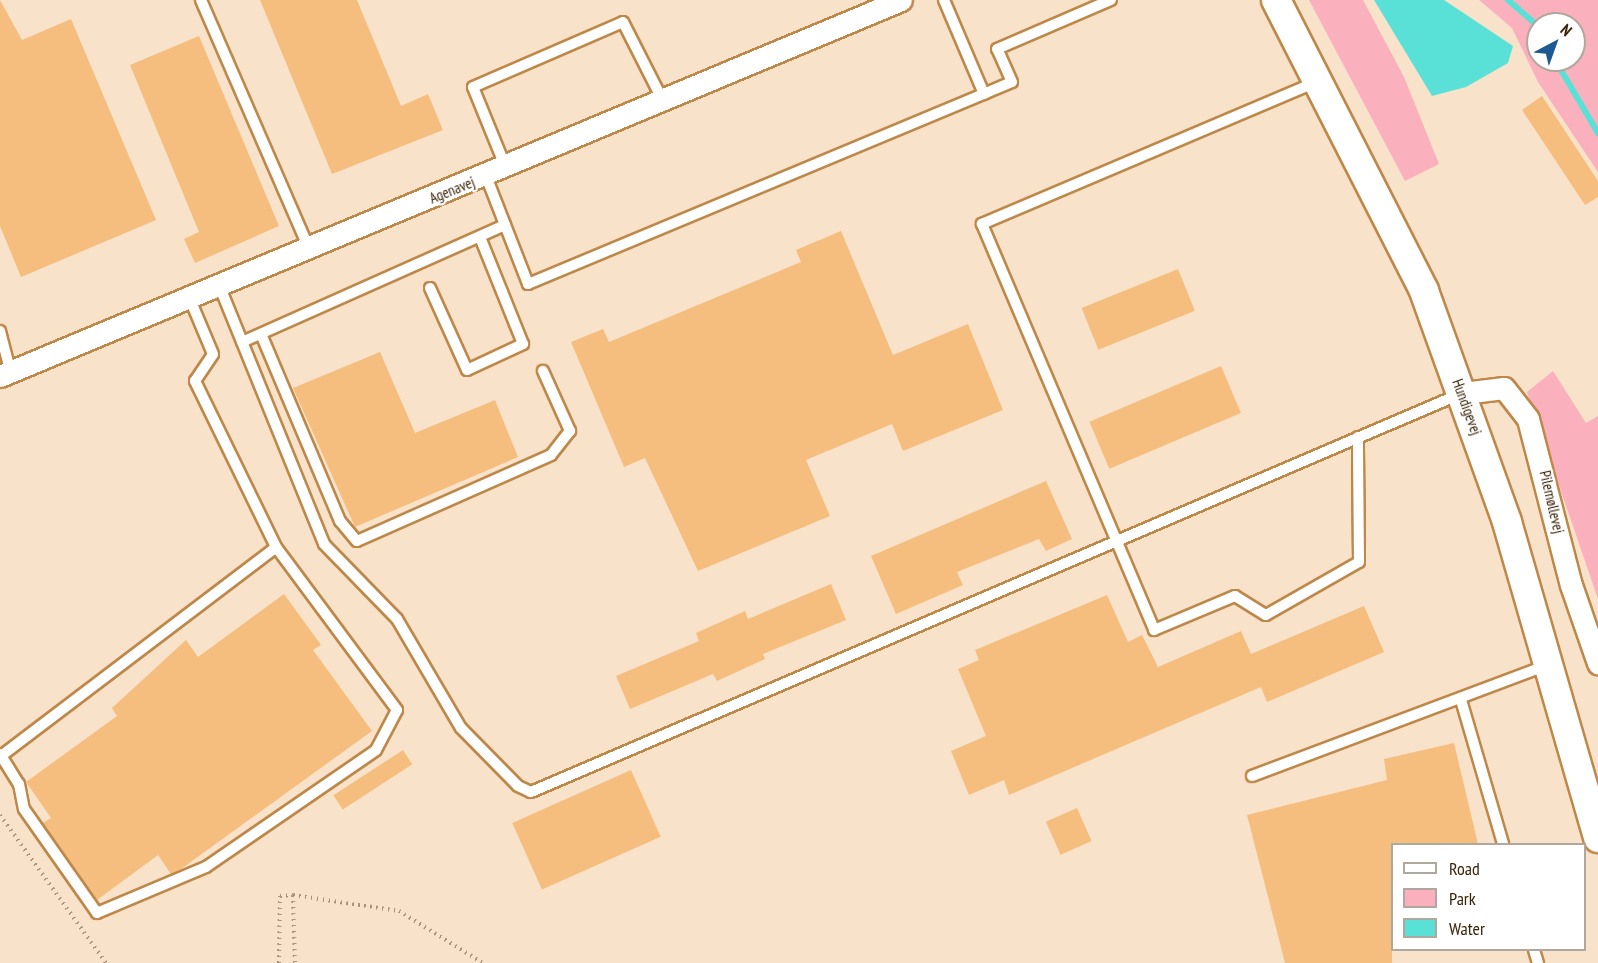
<!DOCTYPE html>
<meta charset="utf-8">
<style>
body{margin:0}
#map{position:relative;width:1598px;height:963px;overflow:hidden;background:#f9e2ca;font-family:"PT Sans Narrow",sans-serif}
div>[style]{position:absolute}
.green>*{inset:0;background:#fab1bd}
.water>*{inset:0;background:#5ae1d7}
.stream>*{height:6px;margin:-3px;padding:0 3px;transform-origin:3px;border-radius:3px;background:#5ae1d7}
.building>*{inset:0;background:#f6be7e;transform-origin:0 0}
.path>*{height:4px;margin-top:-2px;transform-origin:0;background:repeating-linear-gradient(90deg,#ab947b 0 1.5px,transparent 0 6px)}
.roads{filter:drop-shadow(2px 0 #be8849) drop-shadow(-2px 0 #be8849) drop-shadow(0 2px #be8849) drop-shadow(0 -2px #be8849)}
.lane>*{height:10px;margin:-5px;padding:0 5px;transform-origin:5px;border-radius:5px;background:#fff}
.street>*{height:21px;margin:-10.5px;padding:0 10.5px;transform-origin:10.5px;border-radius:10.5px;background:#fff}
.secondary>*{height:28px;margin:-14px;padding:0 14px;transform-origin:14px;border-radius:14px;background:#fff}
span{translate:-50% -50%;white-space:nowrap;text-align:center;line-height:1.15;-webkit-text-stroke:4.5px #fff;paint-order:stroke}
.street-label{font-size:15px;color:#3a2409}
.legend{position:absolute;left:1391px;top:843px;width:195px;height:108px;box-sizing:border-box;background:#fff;border:2px solid #b0a79d;margin:0;padding:8px 10px;list-style:none;font-size:18px;color:#3a2409}
.legend li{display:flex;align-items:center;gap:12px;height:30px}
.legend b{width:30px;border:2px solid #b0a79d}
.north{position:absolute;left:1526px;top:12px;width:60px;height:60px;box-sizing:border-box;background:#fff;border:2px solid #b0a79d;border-radius:50%;rotate:41deg;font-size:16px;font-weight:700;line-height:24px;text-align:center;color:#3a2409}
.north::after{content:'';display:block;margin:auto;width:21px;height:27px;background:#1c5b91;clip-path:polygon(50% 0,100% 100%,50% 72%,0 100%)}
</style>
<div id="map">
<div class="green">
<i style="clip-path:polygon(1309px 0,1363px 0,1404px 77px,1439px 164px,1405px 181px)"></i>
<i style="clip-path:polygon(evenodd,1479px 0,1598px 0,1598px 172px,1538px 82px,1512px 28px,1479px 0,1538px 24px,1574px 24px,1574px 60px,1538px 60px,1538px 24px)"></i>
<i style="clip-path:polygon(1553px 371px,1586px 423px,1598px 416px,1598px 599px,1527px 392px)"></i>
</div>
<div class="water">
<i style="clip-path:polygon(1374px 0,1444px 0,1513px 46px,1508px 63px,1466px 87px,1432px 96px)"></i>
</div>
<div class="stream">
<i style="left:1508px;top:0;width:40px;rotate:41deg"></i>
<i style="left:1555px;top:60px;width:85px;rotate:59.5deg"></i>
</div>
<div class="building">
<i style="clip-path:polygon(0 0,22px 40px,71px 19px,156px 220px,21px 277px,0 226px)"></i>
<i style="clip-path:polygon(260px 0,357px 0,401px 106px,428px 94px,443px 130px,332px 174px)"></i>
<i style="clip-path:polygon(199px 36px,279px 226px,195px 263px,184px 239px,199px 232px,130px 65px)"></i>
<i style="clip-path:polygon(1542px 96px,1598px 181px,1598px 197px,1585px 205px,1522px 110px)"></i>
<i style="clip-path:polygon(841px 231px,893px 355px,968px 324px,1003px 410px,903px 451px,892px 424px,806px 460px,830px 516px,698px 571px,645px 458px,624px 467px,571px 342px,603px 329px,609px 342px,801px 262px,796px 250px)"></i>
<i style="left:1178px;top:269px;width:45px;height:104px;rotate:68deg"></i>
<i style="clip-path:polygon(380px 352px,415px 433px,495px 400px,518px 457px,355px 527px,293px 388px)"></i>
<i style="left:1221px;top:366px;width:51px;height:143px;rotate:67deg"></i>
<i style="clip-path:polygon(1046px 481px,1072px 539px,1046px 551px,1039px 539px,957px 572px,963px 585px,896px 614px,871px 556px)"></i>
<i style="clip-path:polygon(831px 584px,846px 620px,763px 654px,765px 659px,717px 681px,713px 674px,630px 709px,616px 676px,699px 641px,696px 633px,745px 611px,748px 619px)"></i>
<i style="clip-path:polygon(284px 594px,321px 645px,313px 650px,372px 731px,181px 869px,171px 874px,158px 855px,97px 900px,43px 823px,51px 818px,26px 782px,117px 716px,112px 708px,186px 640px,198px 657px)"></i>
<i style="clip-path:polygon(1107px 595px,1128px 642px,1142px 635px,1158px 667px,1241px 631px,1251px 654px,1364px 606px,1384px 652px,1267px 702px,1261px 687px,1009px 795px,1004px 780px,969px 795px,951px 751px,986px 736px,958px 669px,979px 660px,975px 650px)"></i>
<i style="clip-path:polygon(1454px 743px,1478px 844px,1392px 844px,1392px 963px,1285px 963px,1247px 815px,1387px 780px,1384px 759px)"></i>
<i style="left:403px;top:750px;width:17px;height:83px;rotate:57deg"></i>
<i style="left:631px;top:770px;width:73px;height:130px;rotate:66deg"></i>
<i style="left:1077px;top:808px;width:36px;height:34px;rotate:66deg"></i>
</div>
<div class="path">
<i style="left:0;top:815px;width:182px;rotate:54.4deg"></i>
<i style="left:293px;top:895px;width:68px;rotate:88.3deg"></i>
<i style="left:279px;top:963px;width:67px;rotate:-89.1deg"></i>
<i style="left:280px;top:896px;width:13px;rotate:-4deg"></i>
<i style="left:293px;top:895px;width:107px;rotate:8.6deg"></i>
<i style="left:399px;top:911px;width:99px;rotate:31.8deg"></i>
</div>
<div class="roads">
<div class="lane">
<i style="left:201px;top:0;width:270px;rotate:66.5deg"></i>
<i style="left:944px;top:0;width:102px;rotate:66.9deg"></i>
<i style="left:1316px;top:82px;width:363px;rotate:157deg"></i>
<i style="left:982px;top:224px;width:441px;rotate:67deg"></i>
<i style="left:1154px;top:630px;width:88px;rotate:-22.8deg"></i>
<i style="left:1235px;top:596px;width:36px;rotate:32deg"></i>
<i style="left:1266px;top:615px;width:107px;rotate:-29.7deg"></i>
<i style="left:1359px;top:562px;width:125px;rotate:-90.5deg"></i>
<i style="left:506px;top:168px;width:87px;rotate:-112.2deg"></i>
<i style="left:473px;top:87px;width:163px;rotate:-23.4deg"></i>
<i style="left:623px;top:22px;width:89px;rotate:63.1deg"></i>
<i style="left:486px;top:176px;width:116px;rotate:68.7deg"></i>
<i style="left:528px;top:284px;width:524px;rotate:-22.65deg"></i>
<i style="left:1012px;top:82px;width:36px;rotate:-114deg"></i>
<i style="left:997px;top:49px;width:124px;rotate:-23.3deg"></i>
<i style="left:219px;top:285px;width:279px;rotate:67.9deg"></i>
<i style="left:324px;top:544px;width:105px;rotate:45.8deg"></i>
<i style="left:397px;top:619px;width:126px;rotate:59.6deg"></i>
<i style="left:461px;top:728px;width:81px;rotate:45.5deg"></i>
<i style="left:518px;top:786px;width:14px;rotate:25deg"></i>
<i style="left:531px;top:792px;width:1011px;rotate:-23.19deg"></i>
<i style="left:430px;top:288px;width:90px;rotate:65.7deg"></i>
<i style="left:467px;top:370px;width:62px;rotate:-24.9deg"></i>
<i style="left:523px;top:344px;width:115px;rotate:-111.9deg"></i>
<i style="left:0;top:331px;width:40px;rotate:75.6deg"></i>
<i style="left:261px;top:334px;width:203px;rotate:67.1deg"></i>
<i style="left:340px;top:521px;width:26px;rotate:50deg"></i>
<i style="left:357px;top:541px;width:212px;rotate:-23.9deg"></i>
<i style="left:551px;top:455px;width:31px;rotate:-52deg"></i>
<i style="left:570px;top:431px;width:66px;rotate:-114.2deg"></i>
<i style="left:242px;top:342px;width:288px;rotate:-24deg"></i>
<i style="left:1461px;top:700px;width:150px;rotate:73.7deg"></i>
<i style="left:0;top:754px;width:36px;rotate:58deg"></i>
<i style="left:19px;top:784px;width:25px;rotate:79deg"></i>
<i style="left:24px;top:809px;width:127px;rotate:54.9deg"></i>
<i style="left:97px;top:913px;width:118px;rotate:-22.9deg"></i>
<i style="left:206px;top:867px;width:206px;rotate:-34.5deg"></i>
<i style="left:376px;top:750px;width:45px;rotate:-62.3deg"></i>
<i style="left:397px;top:710px;width:203px;rotate:-126.6deg"></i>
<i style="left:1px;top:756px;width:345px;rotate:-37.2deg"></i>
<i style="left:276px;top:547px;width:185px;rotate:-116deg"></i>
<i style="left:195px;top:381px;width:32px;rotate:-56deg"></i>
<i style="left:213px;top:354px;width:62px;rotate:-112.8deg"></i>
<i style="left:1252px;top:776px;width:316px;rotate:-20.6deg"></i>
<i style="left:1534px;top:950px;width:14px;rotate:73deg"></i>
</div>
<div class="street">
<i style="left:0;top:376px;width:976px;rotate:-22.65deg"></i>
<i style="left:1463px;top:393px;width:41px;rotate:-7deg"></i>
<i style="left:1504px;top:388px;width:39px;rotate:52deg"></i>
<i style="left:1528px;top:419px;width:171px;rotate:75.5deg"></i>
<i style="left:1571px;top:585px;width:83px;rotate:70.9deg"></i>
</div>
<div class="secondary">
<i style="left:1276px;top:0;width:326px;rotate:63deg"></i>
<i style="left:1424px;top:291px;width:245px;rotate:70.2deg"></i>
<i style="left:1507px;top:522px;width:329px;rotate:73.9deg"></i>
</div>
</div>
<div class="street-label">
<span style="left:452px;top:190px;rotate:-22deg">Agenavej</span>
<span style="left:1467px;top:407px;rotate:70deg">Hundigevej</span>
<span style="left:1552px;top:502px;rotate:77deg">Pilemøllevej</span>
</div>
<ul class="legend">
<li><b style="height:8px;background:#fff"></b>Road</li>
<li><b style="height:16px;background:#fab1bd"></b>Park</li>
<li><b style="height:16px;background:#5ae1d7"></b>Water</li>
</ul>
<div class="north">N</div>
</div>
